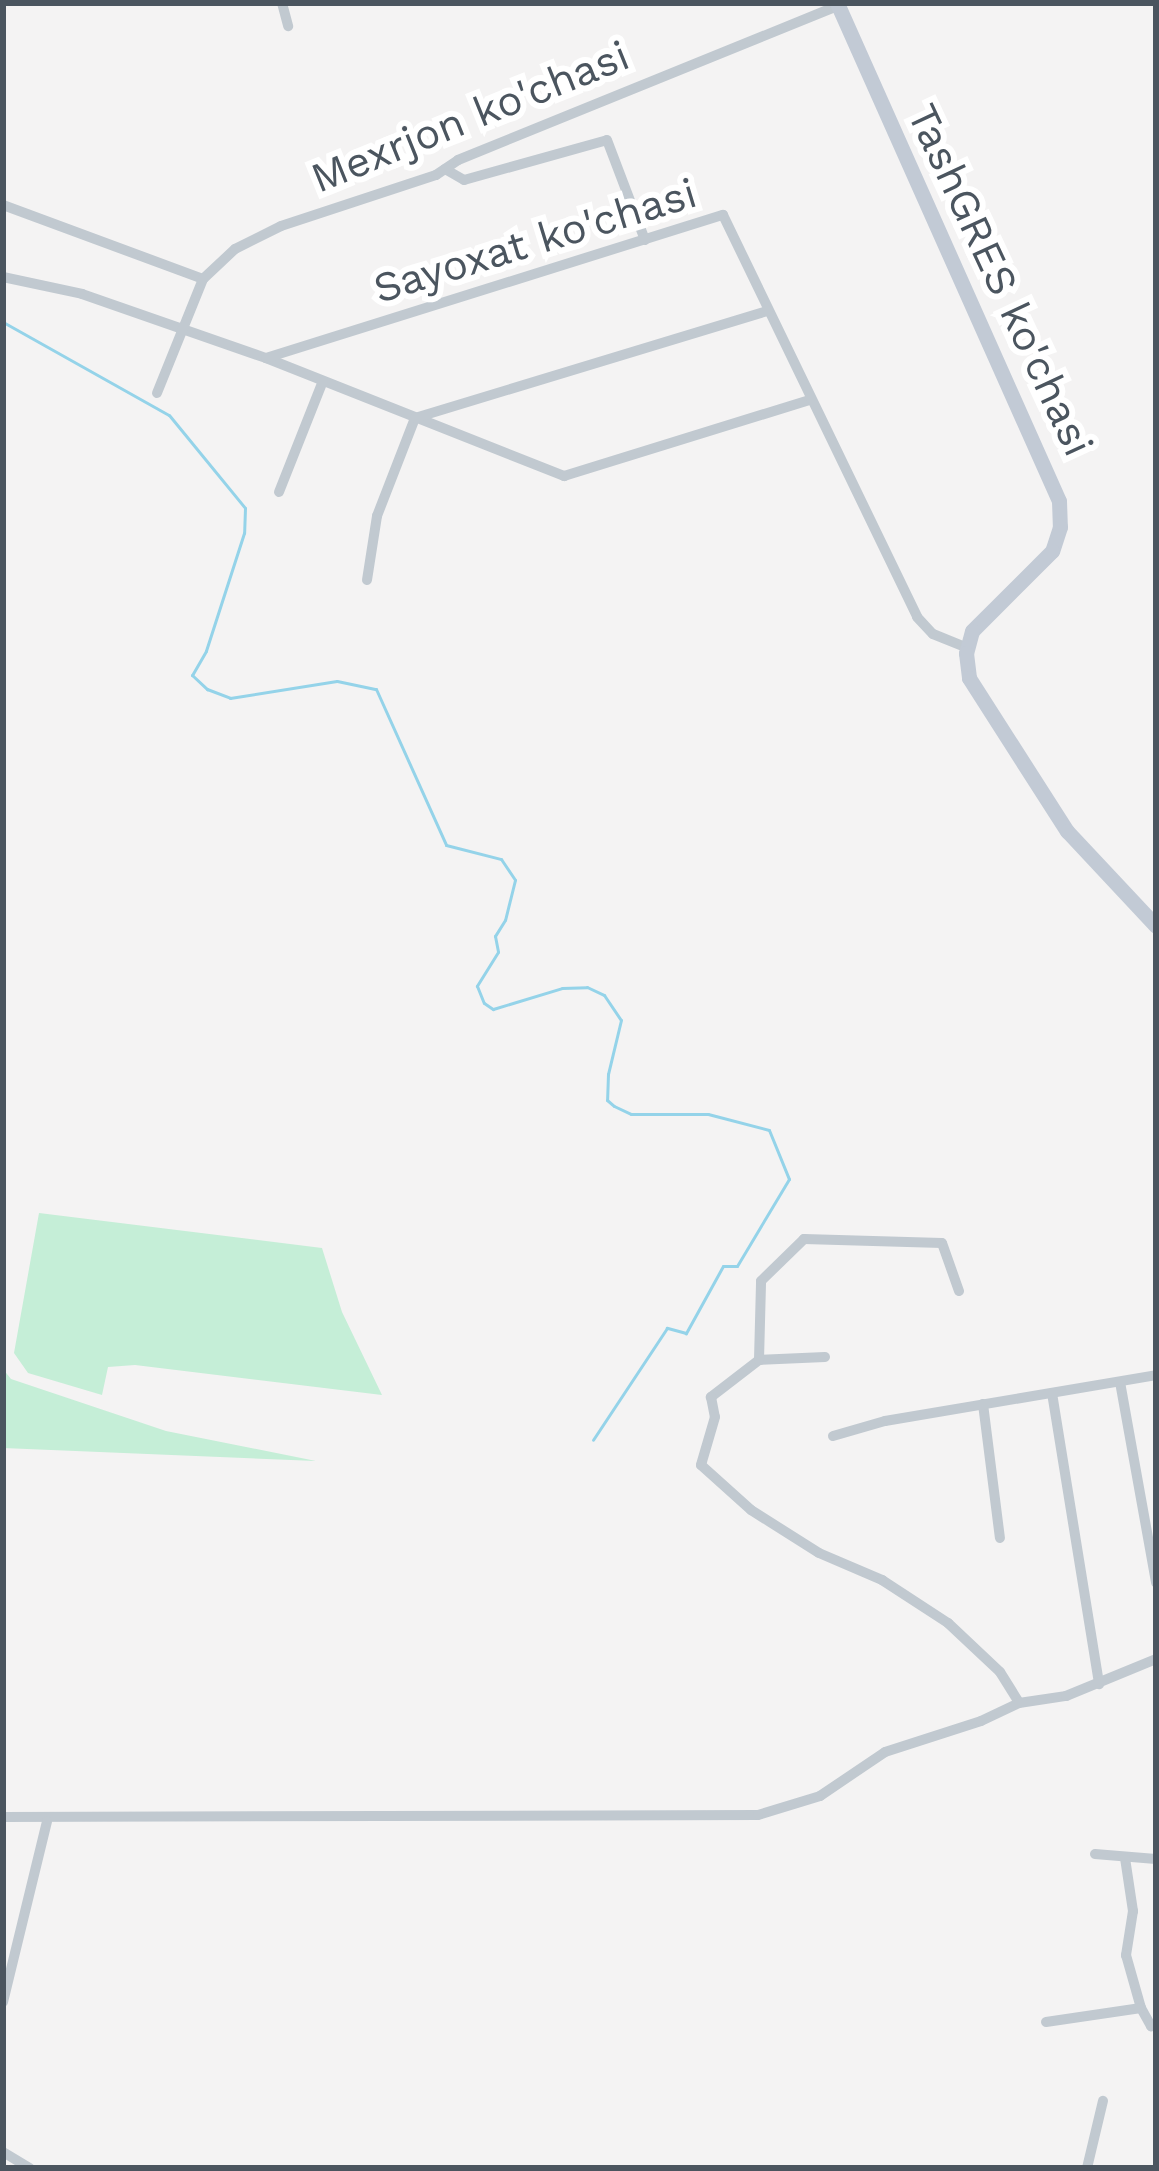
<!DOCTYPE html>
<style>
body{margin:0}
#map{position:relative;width:1159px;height:2171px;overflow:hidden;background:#f4f3f3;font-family:"Work Sans",sans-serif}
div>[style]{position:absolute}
.green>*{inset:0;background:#c5eed7}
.stream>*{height:3px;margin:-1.5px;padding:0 1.5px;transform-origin:1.5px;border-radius:1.5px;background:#94d3e9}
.street>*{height:10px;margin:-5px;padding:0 5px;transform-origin:5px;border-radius:5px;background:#c1c9d0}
.secondary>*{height:15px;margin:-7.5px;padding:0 7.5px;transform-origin:7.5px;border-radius:7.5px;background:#c2cad5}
span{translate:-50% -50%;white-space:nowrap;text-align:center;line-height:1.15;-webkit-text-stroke:12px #fff;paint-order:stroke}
.street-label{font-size:42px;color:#4b555f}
.frame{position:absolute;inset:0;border:6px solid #4b555f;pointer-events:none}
</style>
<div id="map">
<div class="green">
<i style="clip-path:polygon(39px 1213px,322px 1248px,342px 1312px,382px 1395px,135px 1365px,108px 1367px,102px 1395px,28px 1373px,14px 1353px)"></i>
<i style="clip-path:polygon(3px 1369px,11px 1379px,166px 1431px,316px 1461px,3px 1448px)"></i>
</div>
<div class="stream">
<i style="left:3px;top:322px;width:190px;rotate:29.3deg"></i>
<i style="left:169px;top:415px;width:120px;rotate:50.7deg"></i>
<i style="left:245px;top:508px;width:25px;rotate:92deg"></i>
<i style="left:244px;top:533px;width:124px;rotate:107.9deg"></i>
<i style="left:206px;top:651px;width:28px;rotate:120deg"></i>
<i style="left:192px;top:675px;width:21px;rotate:43deg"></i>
<i style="left:207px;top:689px;width:25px;rotate:21deg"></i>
<i style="left:230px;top:698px;width:108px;rotate:-9deg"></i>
<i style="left:337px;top:681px;width:40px;rotate:12deg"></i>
<i style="left:376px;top:689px;width:171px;rotate:65.8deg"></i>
<i style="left:446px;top:845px;width:57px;rotate:14.3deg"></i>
<i style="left:501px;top:859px;width:25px;rotate:56deg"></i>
<i style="left:515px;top:880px;width:41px;rotate:104deg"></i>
<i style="left:505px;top:920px;width:19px;rotate:122deg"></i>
<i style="left:495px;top:936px;width:16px;rotate:79deg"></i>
<i style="left:498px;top:952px;width:40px;rotate:122deg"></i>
<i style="left:477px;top:986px;width:18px;rotate:68deg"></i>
<i style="left:484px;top:1003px;width:11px;rotate:34deg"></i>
<i style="left:493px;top:1009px;width:72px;rotate:-16.9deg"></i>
<i style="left:562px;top:988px;width:25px;rotate:-2deg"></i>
<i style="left:587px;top:987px;width:19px;rotate:25deg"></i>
<i style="left:604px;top:995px;width:30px;rotate:56deg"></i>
<i style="left:621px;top:1020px;width:56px;rotate:103.5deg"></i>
<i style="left:608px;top:1074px;width:26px;rotate:92deg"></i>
<i style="left:607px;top:1100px;width:9px;rotate:41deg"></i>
<i style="left:614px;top:1106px;width:19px;rotate:25deg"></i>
<i style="left:631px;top:1114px;width:77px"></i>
<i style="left:708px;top:1114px;width:63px;rotate:14.7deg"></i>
<i style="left:769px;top:1130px;width:53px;rotate:67.8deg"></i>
<i style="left:789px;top:1179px;width:101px;rotate:120.9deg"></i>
<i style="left:737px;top:1266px;width:14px;rotate:180deg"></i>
<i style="left:723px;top:1266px;width:77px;rotate:118.9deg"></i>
<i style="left:686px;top:1333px;width:20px;rotate:-165deg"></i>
<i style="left:667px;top:1328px;width:134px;rotate:123.5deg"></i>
</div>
<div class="street">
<i style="left:282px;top:3px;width:24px;rotate:75deg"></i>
<i style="left:445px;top:169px;width:22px;rotate:30deg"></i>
<i style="left:464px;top:180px;width:148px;rotate:-15.6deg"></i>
<i style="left:607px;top:140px;width:107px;rotate:69.2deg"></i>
<i style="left:3px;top:205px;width:213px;rotate:20.3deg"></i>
<i style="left:3px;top:277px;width:81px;rotate:12.1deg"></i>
<i style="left:82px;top:294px;width:195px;rotate:19.2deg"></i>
<i style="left:266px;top:358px;width:321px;rotate:21.6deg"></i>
<i style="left:564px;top:476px;width:257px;rotate:-17.2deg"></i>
<i style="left:266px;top:358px;width:479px;rotate:-17.4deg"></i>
<i style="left:723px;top:215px;width:446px;rotate:64.2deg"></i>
<i style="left:917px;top:617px;width:23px;rotate:47deg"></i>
<i style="left:933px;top:634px;width:35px;rotate:22deg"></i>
<i style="left:157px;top:393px;width:123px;rotate:-68deg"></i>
<i style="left:203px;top:279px;width:44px;rotate:-43.2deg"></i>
<i style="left:235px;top:249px;width:51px;rotate:-26.6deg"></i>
<i style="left:281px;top:226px;width:163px;rotate:-18.2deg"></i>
<i style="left:436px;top:175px;width:27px;rotate:-34deg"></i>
<i style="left:458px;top:160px;width:410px;rotate:-22.1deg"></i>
<i style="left:279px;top:492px;width:119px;rotate:-68.4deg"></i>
<i style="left:367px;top:580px;width:65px;rotate:-81.1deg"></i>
<i style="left:377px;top:516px;width:105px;rotate:-68.8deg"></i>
<i style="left:415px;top:418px;width:369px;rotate:-16.9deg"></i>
<i style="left:825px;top:1357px;width:66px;rotate:177.4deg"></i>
<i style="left:759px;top:1360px;width:61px;rotate:142.4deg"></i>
<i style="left:711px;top:1397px;width:20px;rotate:79deg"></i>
<i style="left:715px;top:1417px;width:50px;rotate:106.3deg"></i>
<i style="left:701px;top:1465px;width:67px;rotate:42deg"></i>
<i style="left:751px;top:1510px;width:80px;rotate:32.3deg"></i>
<i style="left:819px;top:1553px;width:69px;rotate:23.2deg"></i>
<i style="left:882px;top:1580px;width:79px;rotate:33.1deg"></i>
<i style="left:948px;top:1623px;width:71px;rotate:43.3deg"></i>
<i style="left:1000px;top:1672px;width:36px;rotate:58deg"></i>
<i style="left:759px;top:1360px;width:79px;rotate:-88.5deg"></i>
<i style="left:761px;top:1281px;width:60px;rotate:-44.3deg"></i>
<i style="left:804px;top:1239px;width:138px;rotate:1.7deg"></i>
<i style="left:942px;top:1243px;width:51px;rotate:70.5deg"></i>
<i style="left:1120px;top:1382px;width:204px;rotate:79.8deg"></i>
<i style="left:1052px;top:1393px;width:295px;rotate:80.8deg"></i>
<i style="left:983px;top:1404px;width:135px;rotate:82.8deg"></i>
<i style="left:833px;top:1436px;width:54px;rotate:-16.1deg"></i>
<i style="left:885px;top:1421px;width:275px;rotate:-9.6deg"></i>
<i style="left:3px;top:1817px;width:755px;rotate:-0.15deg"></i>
<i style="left:758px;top:1815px;width:65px;rotate:-17deg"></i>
<i style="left:820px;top:1796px;width:78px;rotate:-34.1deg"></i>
<i style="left:885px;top:1752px;width:101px;rotate:-17.9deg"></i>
<i style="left:981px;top:1721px;width:42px;rotate:-25.3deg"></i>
<i style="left:1019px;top:1703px;width:48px;rotate:-8.5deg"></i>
<i style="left:1066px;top:1696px;width:97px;rotate:-22.3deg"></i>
<i style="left:1095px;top:1854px;width:61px;rotate:4.7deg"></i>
<i style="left:1125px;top:1858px;width:54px;rotate:81.4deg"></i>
<i style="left:1133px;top:1911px;width:45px;rotate:99deg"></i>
<i style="left:1126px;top:1955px;width:55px;rotate:74.2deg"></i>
<i style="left:1141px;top:2008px;width:21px;rotate:61deg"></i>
<i style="left:1151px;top:2026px;width:5px;rotate:-11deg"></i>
<i style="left:3px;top:2002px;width:186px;rotate:-76.3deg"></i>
<i style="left:1046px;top:2022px;width:96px;rotate:-8.4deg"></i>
<i style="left:3px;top:2152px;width:31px;rotate:31deg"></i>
<i style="left:1087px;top:2168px;width:69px;rotate:-76.6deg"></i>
</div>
<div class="secondary">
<i style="left:837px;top:3px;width:545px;rotate:65.97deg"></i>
<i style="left:1059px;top:501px;width:26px;rotate:88deg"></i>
<i style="left:1060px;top:527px;width:25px;rotate:108deg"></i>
<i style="left:1052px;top:551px;width:113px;rotate:135deg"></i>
<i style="left:972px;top:631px;width:23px;rotate:105deg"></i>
<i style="left:966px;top:653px;width:25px;rotate:83deg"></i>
<i style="left:969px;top:678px;width:182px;rotate:57.4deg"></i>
<i style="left:1067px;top:831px;width:130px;rotate:46.9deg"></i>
</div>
<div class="street-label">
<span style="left:470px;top:117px;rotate:-22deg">Mexrjon ko'chasi</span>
<span style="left:535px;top:241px;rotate:-17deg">Sayoxat ko'chasi</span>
<span style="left:1000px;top:280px;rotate:65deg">TashGRES ko'chasi</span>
</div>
<div class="frame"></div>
</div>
